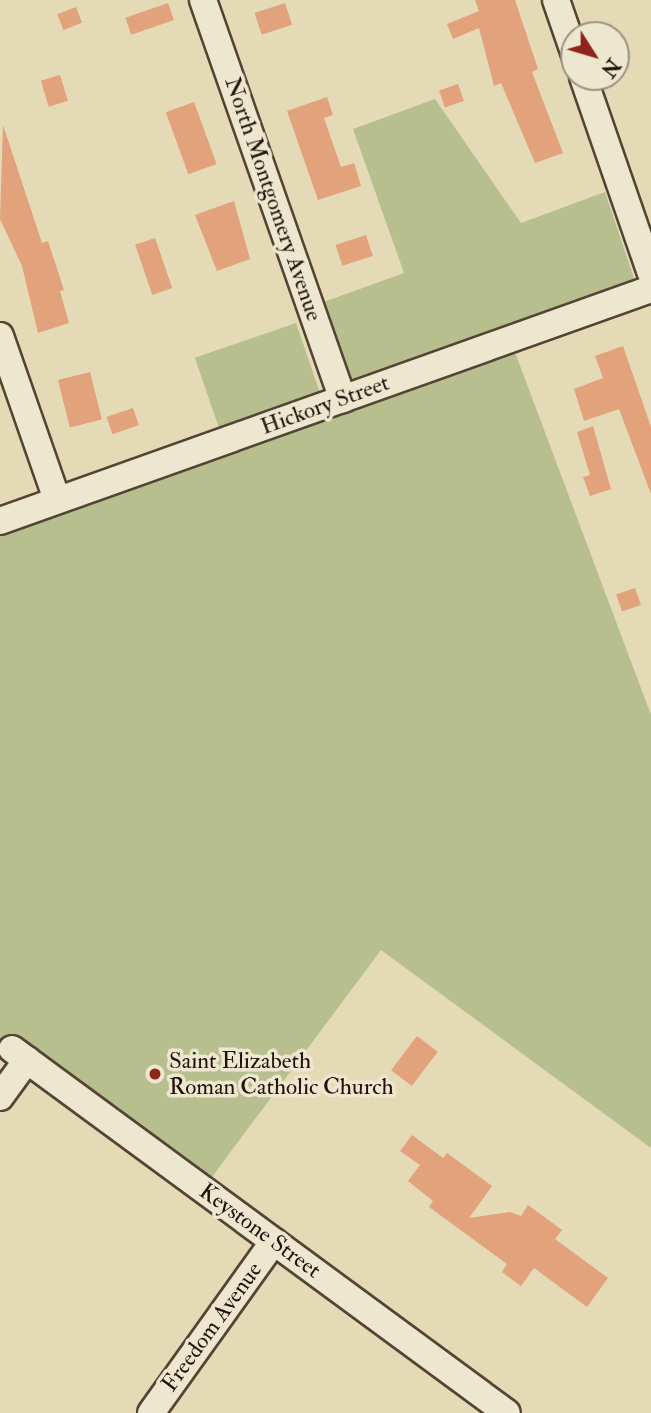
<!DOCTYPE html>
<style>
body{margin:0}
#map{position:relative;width:651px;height:1413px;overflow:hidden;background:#e5dab6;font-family:"IM FELL Double Pica",serif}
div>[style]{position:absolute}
.green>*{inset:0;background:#b6bf8d;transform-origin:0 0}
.building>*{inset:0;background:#e1a27c;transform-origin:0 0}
.roads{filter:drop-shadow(2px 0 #544434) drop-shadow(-2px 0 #544434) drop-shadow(0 2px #544434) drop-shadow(0 -2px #544434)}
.minor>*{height:26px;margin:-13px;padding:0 13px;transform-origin:13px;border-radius:13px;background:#eee7d0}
.dots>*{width:19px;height:19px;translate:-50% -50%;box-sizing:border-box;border:4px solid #eee7d0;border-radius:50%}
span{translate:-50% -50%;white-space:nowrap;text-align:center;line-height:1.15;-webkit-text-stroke:7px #eee7d0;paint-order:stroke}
.street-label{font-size:23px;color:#231209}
.poi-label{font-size:23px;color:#231209}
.left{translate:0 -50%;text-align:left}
.north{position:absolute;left:560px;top:21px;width:70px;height:70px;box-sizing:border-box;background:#eee7d0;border:2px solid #9d9280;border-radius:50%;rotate:127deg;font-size:19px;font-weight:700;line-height:28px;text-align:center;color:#231209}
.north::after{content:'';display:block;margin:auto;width:24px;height:32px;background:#8f2418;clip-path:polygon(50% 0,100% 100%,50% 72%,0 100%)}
</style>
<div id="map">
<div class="green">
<i style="clip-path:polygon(435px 99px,521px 223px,605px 192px,637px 287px,510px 339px,651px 715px,651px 1148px,381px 950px,203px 1189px,0 1040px,0 521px,342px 399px,310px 307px,404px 273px,353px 129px)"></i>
<i style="left:296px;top:323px;width:79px;height:107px;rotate:71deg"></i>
</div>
<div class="building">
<i style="clip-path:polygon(475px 0,515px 0,538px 69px,532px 72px,563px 153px,535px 163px,501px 83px,494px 86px,479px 28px,453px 39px,447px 24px,479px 11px)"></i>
<i style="left:168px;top:3px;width:18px;height:45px;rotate:71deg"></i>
<i style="left:285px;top:3px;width:23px;height:32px;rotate:72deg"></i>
<i style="left:76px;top:7px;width:17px;height:20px;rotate:69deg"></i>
<i style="left:60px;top:75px;width:27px;height:20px;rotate:73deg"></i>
<i style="left:458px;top:84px;width:18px;height:20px;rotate:71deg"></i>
<i style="clip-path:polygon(327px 97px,333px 115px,324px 118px,341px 167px,354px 163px,361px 186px,318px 200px,287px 111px)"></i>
<i style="left:194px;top:102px;width:66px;height:30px;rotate:70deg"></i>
<i style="clip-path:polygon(3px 125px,42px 243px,48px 241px,64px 290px,60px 291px,69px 323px,38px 333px,22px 266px,0 219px)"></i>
<i style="clip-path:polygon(234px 201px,250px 259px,217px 271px,195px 215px)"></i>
<i style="left:366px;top:235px;width:22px;height:32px;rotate:72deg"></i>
<i style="left:155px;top:238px;width:53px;height:21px;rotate:71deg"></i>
<i style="clip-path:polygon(623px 346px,651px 427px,651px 494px,619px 409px,584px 421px,574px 389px,603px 378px,595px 356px)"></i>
<i style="left:90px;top:372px;width:49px;height:33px;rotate:76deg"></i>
<i style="left:133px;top:408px;width:18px;height:28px;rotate:71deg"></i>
<i style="clip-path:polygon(593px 426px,611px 489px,590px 496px,583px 477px,590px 475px,577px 432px)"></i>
<i style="left:635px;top:588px;width:18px;height:20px;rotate:71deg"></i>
<i style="left:417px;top:1036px;width:26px;height:43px;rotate:37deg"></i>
<i style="clip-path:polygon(412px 1135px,443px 1158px,447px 1153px,492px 1186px,469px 1218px,510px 1212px,521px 1216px,528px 1205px,562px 1230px,555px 1239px,608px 1278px,587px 1307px,534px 1268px,521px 1286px,502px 1272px,507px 1264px,429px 1207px,433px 1201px,408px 1181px,420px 1165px,400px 1151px)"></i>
</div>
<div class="roads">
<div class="minor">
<i style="left:203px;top:0;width:423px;rotate:70.7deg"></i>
<i style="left:556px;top:0;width:55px;rotate:70.9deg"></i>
<i style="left:583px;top:77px;width:207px;rotate:70.9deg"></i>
<i style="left:0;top:336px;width:174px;rotate:70.8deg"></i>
<i style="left:0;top:521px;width:691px;rotate:-19.61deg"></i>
<i style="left:12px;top:1049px;width:614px;rotate:36.33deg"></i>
<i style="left:0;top:1097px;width:46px;rotate:-53.9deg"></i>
<i style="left:151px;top:1413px;width:211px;rotate:-54.4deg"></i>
</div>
</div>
<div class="dots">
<i style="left:155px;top:1074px;background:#8f2418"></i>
</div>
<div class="street-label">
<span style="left:273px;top:199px;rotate:71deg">North Montgomery Avenue</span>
<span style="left:325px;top:405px;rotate:-20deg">Hickory Street</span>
<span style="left:260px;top:1231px;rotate:36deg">Keystone Street</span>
<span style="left:212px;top:1327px;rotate:-54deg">Freedom Avenue</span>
</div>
<div class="poi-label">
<span class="left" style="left:169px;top:1074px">Saint Elizabeth<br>Roman Catholic Church</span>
</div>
<div class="north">N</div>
</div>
